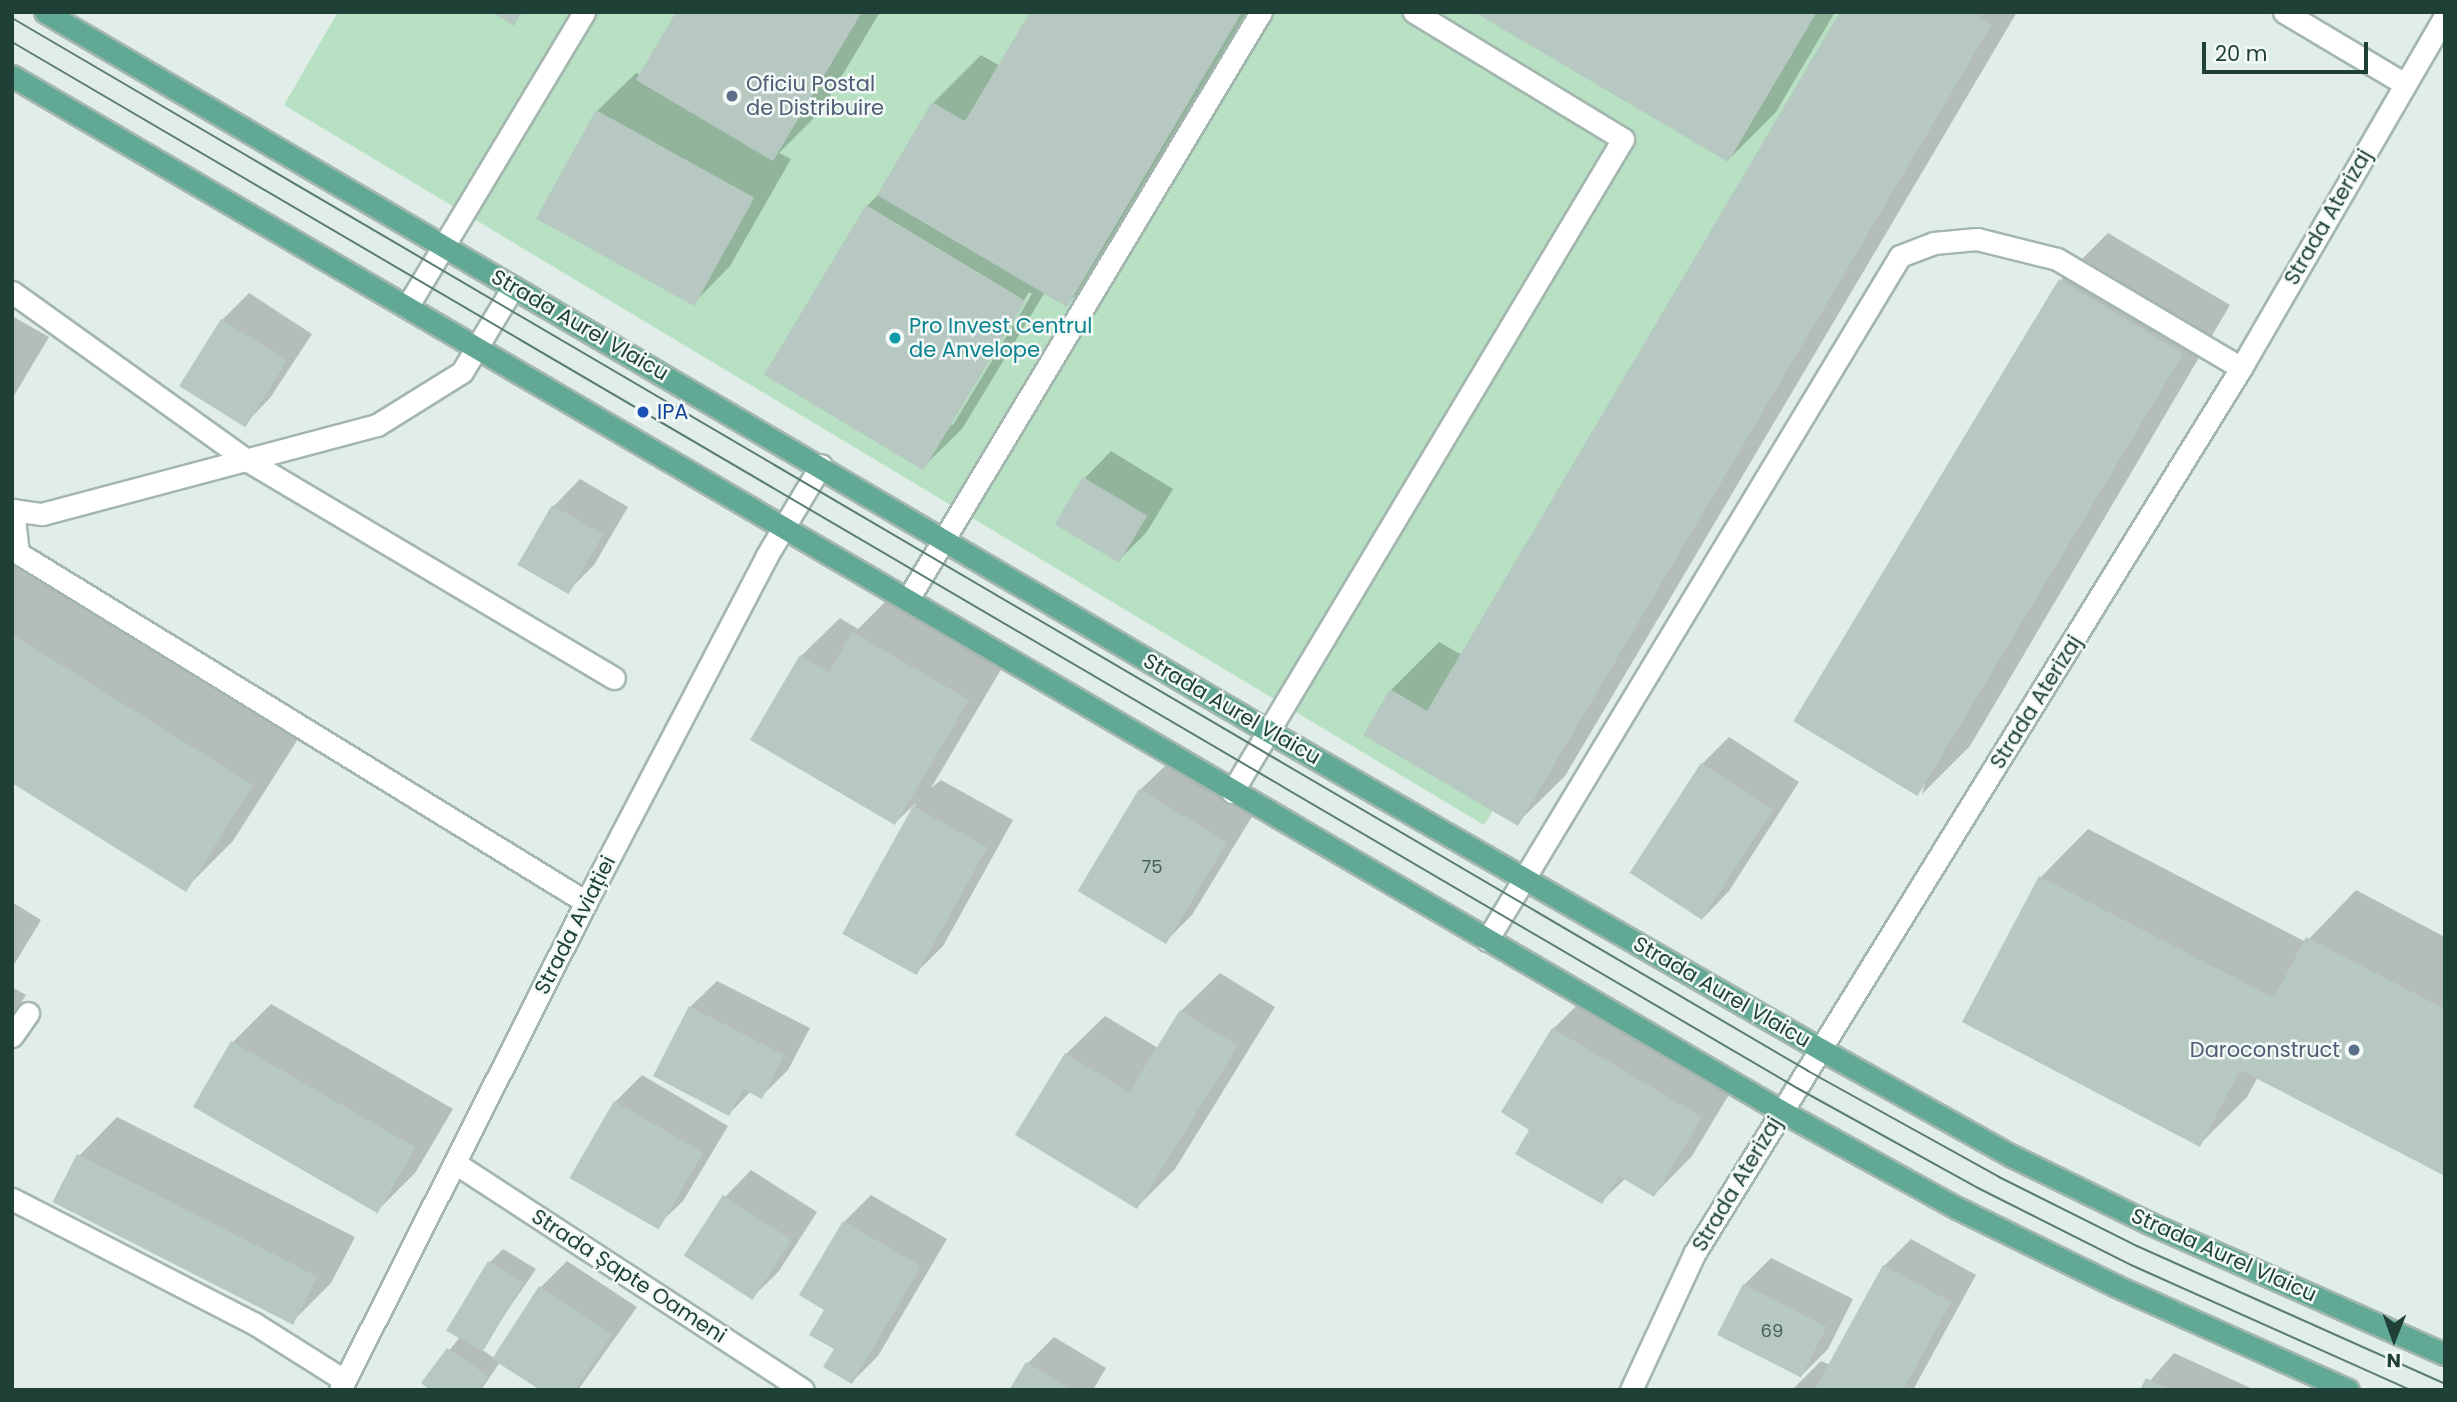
<!DOCTYPE html>
<meta charset="utf-8">
<style>
body{margin:0}
#map{position:relative;width:2457px;height:1402px;overflow:hidden;background:#e1ede8;font-family:Poppins,sans-serif}
div>[style]{position:absolute}
.green>*{inset:0;background:#b7e1c2}
.shadow>*{inset:0;background:#0003}
.building>*{inset:0;background:#b6c8c1;transform-origin:0 0}
.roads{filter:drop-shadow(2px 0 #a3b6af) drop-shadow(-2px 0 #a3b6af) drop-shadow(0 2px #a3b6af) drop-shadow(0 -2px #a3b6af)}
.minor>*{height:21px;margin:-10.5px;padding:0 10.5px;transform-origin:10.5px;border-radius:10.5px;background:#fff}
.major>*{height:21px;margin:-10.5px;padding:0 10.5px;transform-origin:10.5px;border-radius:10.5px;background:#61a895}
.tram>*{height:2px;margin:-1px;padding:0 1px;transform-origin:1px;border-radius:1px;background:#5a7c72}
.dots>*{width:19px;height:19px;translate:-50% -50%;box-sizing:border-box;border:4px solid #f2f9f6;border-radius:50%}
span{translate:-50% -50%;white-space:nowrap;text-align:center;line-height:1.15;-webkit-text-stroke:5px #f2f9f6;paint-order:stroke}
.number-label{font-size:18px;color:#45625a}
.number-label span{-webkit-text-stroke-width:0}
.service-label{font-size:21px;color:#4e5e75}
.left{translate:0 -50%;text-align:left}
.right{translate:-100% -50%;text-align:right}
.street-label{font-size:21px;color:#1f4037}
.culture-label{font-size:21px;color:#0d838f}
.transit-label{font-size:21px;color:#164399}
.frame{position:absolute;inset:0;border:14px solid #1f4037;pointer-events:none}
.north{position:absolute;left:2359px;top:1304px;width:70px;height:70px;-webkit-text-stroke:5px #f2f9f6;paint-order:stroke;rotate:181deg;font-size:19px;font-weight:700;line-height:28px;text-align:center;color:#1f4037}
.north::after{content:'';display:block;margin:auto;width:24px;height:32px;background:#1f4037;clip-path:polygon(50% 0,100% 100%,50% 72%,0 100%)}
.scale{position:absolute;left:2202px;top:42px;width:166px;height:32px;box-sizing:border-box;border:4px solid #1f4037;border-top:0;padding-left:9px;font-size:21px;line-height:24px;white-space:nowrap;color:#1f4037;-webkit-text-stroke:5px #f2f9f6;paint-order:stroke}
</style>
<div id="map">
<div class="green">
<i style="clip-path:polygon(338px 12px,1953px 12px,1978px 28px,1484px 825px,284px 105px)"></i>
</div>
<div class="shadow">
<i style="clip-path:polygon(678px 12px,880px 12px,821px 111px,779px 153px,791px 159px,730px 266px,692px 305px,597px 111px,636px 73px,641px 75px)"></i>
<i style="clip-path:polygon(evenodd,1032px 12px,1260px 12px,1114px 257px,1066px 305px,1045px 292px,962px 429px,923px 467px,867px 206px,879px 194px,933px 103px,981px 55px,1000px 66px,1032px 12px,1029px 292px,1032px 294px,953px 425px,948px 425px,1029px 292px)"></i>
<i style="clip-path:polygon(1477px 12px,1835px 12px,1776px 112px,1728px 160px)"></i>
<i style="clip-path:polygon(1841px 12px,2017px 12px,1565px 776px,1517px 823px,1391px 690px,1439px 642px,1462px 655px)"></i>
<i style="clip-path:polygon(2108px 233px,2230px 305px,1970px 746px,1922px 794px,2060px 281px)"></i>
<i style="clip-path:polygon(249px 293px,312px 334px,270px 398px,244px 425px,222px 320px)"></i>
<i style="clip-path:polygon(12px 316px,49px 337px,12px 399px)"></i>
<i style="clip-path:polygon(1111px 451px,1173px 489px,1146px 533px,1119px 560px,1085px 478px)"></i>
<i style="clip-path:polygon(580px 479px,628px 507px,594px 565px,568px 591px,554px 506px)"></i>
<i style="clip-path:polygon(12px 557px,300px 736px,233px 841px,185px 889px,12px 781px)"></i>
<i style="clip-path:polygon(892px 595px,1006px 661px,931px 788px,941px 780px,1013px 820px,943px 946px,916px 973px,844px 933px,916px 803px,895px 823px,801px 656px,840px 618px,858px 629px)"></i>
<i style="clip-path:polygon(1729px 737px,1799px 782px,1729px 891px,1703px 918px,1702px 764px)"></i>
<i style="clip-path:polygon(1167px 764px,1253px 815px,1192px 915px,1165px 942px,1140px 790px)"></i>
<i style="clip-path:polygon(2088px 829px,2306px 942px,2356px 890px,2445px 937px,2445px 1174px,2258px 1077px,2247px 1097px,2199px 1145px,1964px 1021px,2041px 877px)"></i>
<i style="clip-path:polygon(12px 902px,41px 920px,12px 968px)"></i>
<i style="clip-path:polygon(1220px 973px,1275px 1007px,1175px 1169px,1137px 1207px,1066px 1054px,1105px 1016px,1158px 1048px,1181px 1011px)"></i>
<i style="clip-path:polygon(717px 981px,810px 1028px,788px 1070px,762px 1096px,751px 1091px,729px 1114px,690px 1007px)"></i>
<i style="clip-path:polygon(12px 987px,26px 995px,12px 1017px)"></i>
<i style="clip-path:polygon(1591px 991px,1739px 1078px,1692px 1156px,1654px 1195px,1626px 1178px,1601px 1202px,1531px 1129px,1553px 1029px)"></i>
<i style="clip-path:polygon(271px 1004px,453px 1109px,415px 1173px,377px 1211px,233px 1042px)"></i>
<i style="clip-path:polygon(642px 1075px,728px 1126px,683px 1201px,656px 1227px,615px 1102px)"></i>
<i style="clip-path:polygon(117px 1117px,355px 1237px,331px 1283px,293px 1321px,79px 1156px)"></i>
<i style="clip-path:polygon(751px 1170px,817px 1212px,779px 1271px,752px 1298px,725px 1197px)"></i>
<i style="clip-path:polygon(871px 1195px,947px 1239px,878px 1356px,852px 1382px,826px 1309px,844px 1222px)"></i>
<i style="clip-path:polygon(1911px 1239px,1976px 1275px,1913px 1390px,1792px 1390px,1821px 1361px,1830px 1365px,1884px 1266px)"></i>
<i style="clip-path:polygon(503px 1249px,536px 1269px,481px 1349px,494px 1358px,541px 1287px,567px 1261px,637px 1307px,578px 1390px,543px 1390px,500px 1362px,481px 1390px,433px 1390px,423px 1383px,460px 1337px,490px 1262px)"></i>
<i style="clip-path:polygon(1771px 1258px,1853px 1299px,1828px 1349px,1801px 1376px,1744px 1285px)"></i>
<i style="clip-path:polygon(1054px 1337px,1106px 1368px,1093px 1390px,1011px 1390px,1027px 1364px)"></i>
<i style="clip-path:polygon(2174px 1353px,2255px 1390px,2142px 1390px)"></i>
</div>
<div class="building">
<i style="clip-path:polygon(492px 12px,522px 12px,514px 26px)"></i>
<i style="clip-path:polygon(676px 12px,862px 12px,773px 161px,636px 80px)"></i>
<i style="clip-path:polygon(1030px 12px,1242px 12px,1067px 307px,877px 195px,932px 102px,965px 121px)"></i>
<i style="clip-path:polygon(1474px 12px,1817px 12px,1728px 162px)"></i>
<i style="clip-path:polygon(1840px 12px,1973px 12px,1992px 24px,1518px 826px,1363px 735px,1390px 689px,1427px 711px)"></i>
<i style="left:596px;top:110px;width:181px;height:124px;rotate:29deg"></i>
<i style="left:866px;top:205px;width:186px;height:198px;rotate:31deg"></i>
<i style="left:2059px;top:279px;width:145px;height:516px;rotate:31deg"></i>
<i style="left:221px;top:319px;width:78px;height:79px;rotate:32deg"></i>
<i style="left:1083px;top:477px;width:75px;height:55px;rotate:31deg"></i>
<i style="left:552px;top:505px;width:59px;height:69px;rotate:30deg"></i>
<i style="clip-path:polygon(852px 632px,969px 700px,895px 825px,750px 740px,800px 655px,829px 672px)"></i>
<i style="clip-path:polygon(12px 634px,253px 785px,186px 892px,12px 783px)"></i>
<i style="left:1701px;top:763px;width:86px;height:131px;rotate:33deg"></i>
<i style="left:1139px;top:789px;width:103px;height:119px;rotate:31deg"></i>
<i style="left:913px;top:806px;width:85px;height:146px;rotate:29deg"></i>
<i style="clip-path:polygon(2039px 876px,2274px 998px,2306px 937px,2445px 1009px,2445px 1176px,2240px 1070px,2200px 1147px,1962px 1022px)"></i>
<i style="clip-path:polygon(689px 1006px,784px 1055px,762px 1099px,743px 1089px,729px 1116px,653px 1076px)"></i>
<i style="clip-path:polygon(1180px 1010px,1238px 1046px,1137px 1209px,1015px 1135px,1065px 1053px,1129px 1092px)"></i>
<i style="clip-path:polygon(1552px 1028px,1702px 1117px,1654px 1197px,1619px 1176px,1602px 1204px,1515px 1154px,1529px 1130px,1501px 1112px)"></i>
<i style="left:231px;top:1041px;width:213px;height:76px;rotate:30deg"></i>
<i style="left:614px;top:1101px;width:103px;height:89px;rotate:30deg"></i>
<i style="left:77px;top:1154px;width:270px;height:54px;rotate:27deg"></i>
<i style="left:723px;top:1195px;width:82px;height:72px;rotate:33deg"></i>
<i style="clip-path:polygon(843px 1221px,921px 1266px,852px 1384px,823px 1367px,834px 1349px,809px 1335px,824px 1310px,799px 1295px)"></i>
<i style="left:488px;top:1261px;width:42px;height:81px;rotate:31deg"></i>
<i style="clip-path:polygon(1883px 1265px,1951px 1302px,1903px 1390px,1820px 1390px,1816px 1387px)"></i>
<i style="left:1743px;top:1284px;width:94px;height:57px;rotate:27deg"></i>
<i style="clip-path:polygon(539px 1286px,612px 1334px,575px 1390px,540px 1390px,492px 1359px)"></i>
<i style="clip-path:polygon(447px 1348px,488px 1376px,479px 1390px,430px 1390px,421px 1383px)"></i>
<i style="clip-path:polygon(1026px 1362px,1072px 1390px,1009px 1390px)"></i>
<i style="clip-path:polygon(2146px 1378px,2171px 1390px,2140px 1390px)"></i>
</div>
<div class="roads">
<div class="minor">
<i style="left:2284px;top:12px;width:141px;rotate:30.8deg"></i>
<i style="left:12px;top:292px;width:287px;rotate:35.6deg"></i>
<i style="left:245px;top:459px;width:429px;rotate:30.7deg"></i>
<i style="left:407px;top:307px;width:344px;rotate:-59deg"></i>
<i style="left:12px;top:510px;width:30px;rotate:8deg"></i>
<i style="left:42px;top:514px;width:347px;rotate:-14.9deg"></i>
<i style="left:377px;top:425px;width:100px;rotate:-31.9deg"></i>
<i style="left:462px;top:372px;width:99px;rotate:-59deg"></i>
<i style="left:13px;top:510px;width:43px;rotate:83.4deg"></i>
<i style="left:18px;top:553px;width:667px;rotate:31.57deg"></i>
<i style="left:908px;top:599px;width:685px;rotate:-58.98deg"></i>
<i style="left:1232px;top:792px;width:761px;rotate:-59.09deg"></i>
<i style="left:1623px;top:139px;width:245px;rotate:-148.7deg"></i>
<i style="left:1487px;top:940px;width:799px;rotate:-58.88deg"></i>
<i style="left:1900px;top:256px;width:36px;rotate:-21deg"></i>
<i style="left:1934px;top:243px;width:43px;rotate:-5.3deg"></i>
<i style="left:1977px;top:239px;width:82px;rotate:14deg"></i>
<i style="left:2057px;top:259px;width:214px;rotate:30.6deg"></i>
<i style="left:12px;top:1036px;width:28px;rotate:-55deg"></i>
<i style="left:455px;top:1163px;width:415px;rotate:33.1deg"></i>
<i style="left:12px;top:1199px;width:273px;rotate:27.2deg"></i>
<i style="left:255px;top:1324px;width:105px;rotate:32.2deg"></i>
<i style="left:340px;top:1390px;width:546px;rotate:-63.25deg"></i>
<i style="left:586px;top:902px;width:389px;rotate:-62.4deg"></i>
<i style="left:766px;top:557px;width:107px;rotate:-59.1deg"></i>
<i style="left:1631px;top:1390px;width:150px;rotate:-65.1deg"></i>
<i style="left:1694px;top:1254px;width:1041px;rotate:-58.31deg"></i>
<i style="left:2241px;top:368px;width:407px;rotate:-59.9deg"></i>
</div>
<div class="major">
<i style="left:45px;top:12px;width:1419px;rotate:30.45deg"></i>
<i style="left:1268px;top:731px;width:639px;rotate:29.93deg"></i>
<i style="left:1822px;top:1050px;width:218px;rotate:29.2deg"></i>
<i style="left:2012px;top:1156px;width:155px;rotate:26.1deg"></i>
<i style="left:2151px;top:1224px;width:321px;rotate:23.9deg"></i>
<i style="left:12px;top:76px;width:2050px;rotate:30.33deg"></i>
<i style="left:1781px;top:1111px;width:201px;rotate:28.9deg"></i>
<i style="left:1957px;top:1208px;width:177px;rotate:26.1deg"></i>
<i style="left:2116px;top:1286px;width:254px;rotate:24.1deg"></i>
</div>
</div>
<div class="tram">
<i style="left:12px;top:18px;width:2082px;rotate:30.38deg"></i>
<i style="left:1808px;top:1071px;width:218px;rotate:29deg"></i>
<i style="left:1999px;top:1177px;width:154px;rotate:26.6deg"></i>
<i style="left:2137px;top:1246px;width:338px;rotate:24.1deg"></i>
<i style="left:12px;top:42px;width:2069px;rotate:30.37deg"></i>
<i style="left:1797px;top:1088px;width:207px;rotate:28.9deg"></i>
<i style="left:1978px;top:1188px;width:171px;rotate:26.7deg"></i>
<i style="left:2131px;top:1265px;width:307px;rotate:24.1deg"></i>
</div>
<div class="dots">
<i style="left:732px;top:96px;background:#5c6f8a"></i>
<i style="left:895px;top:338px;background:#0f9aa8"></i>
<i style="left:643px;top:412px;background:#1a4fb4"></i>
<i style="left:2354px;top:1050px;background:#5c6f8a"></i>
</div>
<div class="number-label">
<span style="left:1152px;top:867px">75</span>
<span style="left:1772px;top:1331px">69</span>
</div>
<div class="service-label">
<span class="left" style="left:746px;top:96px">Oficiu Postal<br>de Distribuire</span>
<span class="right" style="left:2340px;top:1050px">Daroconstruct</span>
</div>
<div class="street-label">
<span style="left:2328px;top:217px;rotate:-60deg">Strada Aterizaj</span>
<span style="left:580px;top:325px;rotate:30deg">Strada Aurel Vlaicu</span>
<span style="left:2036px;top:702px;rotate:-58deg">Strada Aterizaj</span>
<span style="left:1232px;top:709px;rotate:30deg">Strada Aurel Vlaicu</span>
<span style="left:575px;top:925px;rotate:-63deg">Strada Aviației</span>
<span style="left:1722px;top:992px;rotate:30deg">Strada Aurel Vlaicu</span>
<span style="left:1737px;top:1184px;rotate:-59deg">Strada Aterizaj</span>
<span style="left:2224px;top:1255px;rotate:24deg">Strada Aurel Vlaicu</span>
<span style="left:629px;top:1276px;rotate:33deg">Strada Șapte Oameni</span>
</div>
<div class="culture-label">
<span class="left" style="left:909px;top:338px">Pro Invest Centrul<br>de Anvelope</span>
</div>
<div class="transit-label">
<span class="left" style="left:657px;top:412px">IPA</span>
</div>
<div class="frame"></div>
<div class="north">N</div>
<div class="scale">20 m</div>
</div>
